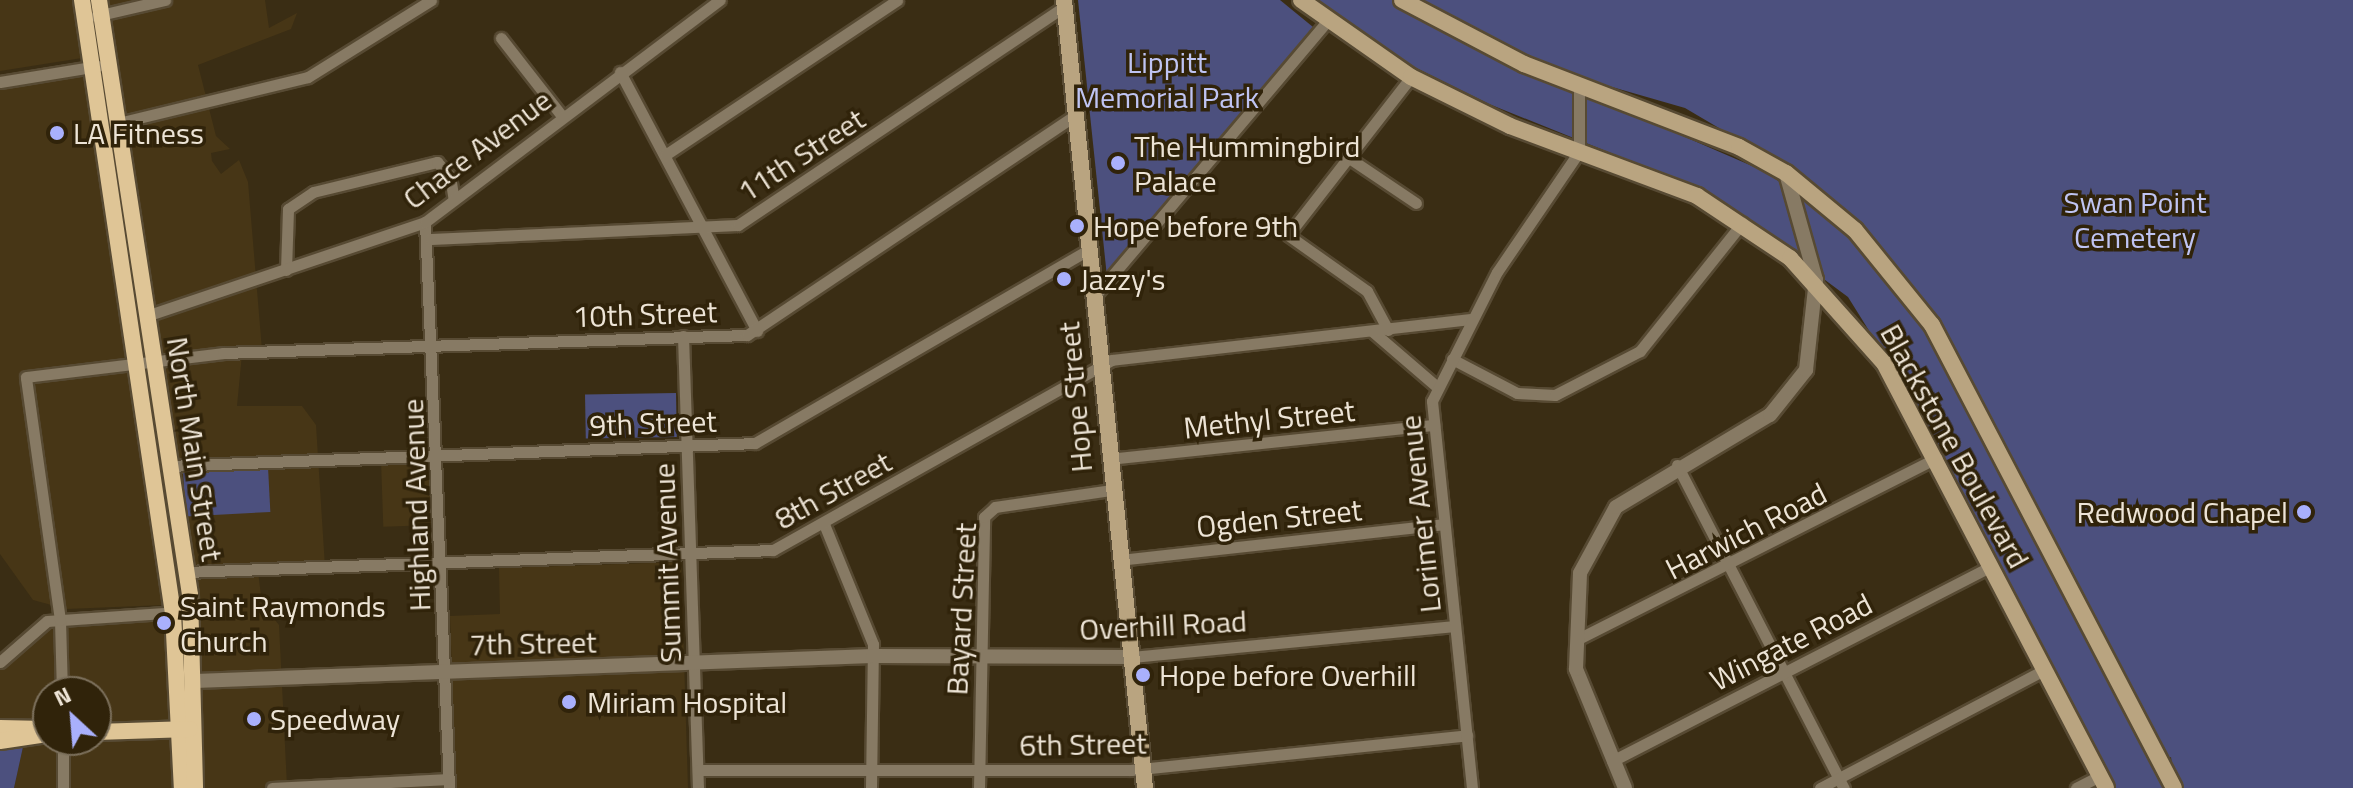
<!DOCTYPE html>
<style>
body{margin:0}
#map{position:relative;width:2353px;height:788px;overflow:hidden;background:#3a2d14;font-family:"Titillium Web",sans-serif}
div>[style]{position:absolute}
.built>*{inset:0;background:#473616;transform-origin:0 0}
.green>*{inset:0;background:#4c507e;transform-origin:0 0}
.roads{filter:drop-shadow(2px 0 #574a33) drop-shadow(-2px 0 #574a33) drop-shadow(0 2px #574a33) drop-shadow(0 -2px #574a33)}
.minor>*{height:11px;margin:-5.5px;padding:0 5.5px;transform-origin:5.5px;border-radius:5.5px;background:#877a64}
.tertiary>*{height:14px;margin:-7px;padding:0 7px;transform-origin:7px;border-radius:7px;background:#877a64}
.secondary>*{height:16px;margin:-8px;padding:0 8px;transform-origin:8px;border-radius:8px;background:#b9a480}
.primary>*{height:16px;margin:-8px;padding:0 8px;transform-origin:8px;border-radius:8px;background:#dfc596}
.dots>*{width:22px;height:22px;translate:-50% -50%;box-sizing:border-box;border:4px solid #30230a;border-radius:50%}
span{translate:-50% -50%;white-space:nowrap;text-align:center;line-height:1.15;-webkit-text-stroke:7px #30230a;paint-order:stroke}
.park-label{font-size:30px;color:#bfc4f3}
.poi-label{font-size:30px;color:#ede4d6}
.left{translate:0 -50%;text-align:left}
.right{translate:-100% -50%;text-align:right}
.street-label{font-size:30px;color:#ede4d6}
.north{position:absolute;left:32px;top:676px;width:80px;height:80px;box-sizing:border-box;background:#30230a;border:2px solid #7c705c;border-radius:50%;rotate:334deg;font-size:22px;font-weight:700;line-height:32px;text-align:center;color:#ede4d6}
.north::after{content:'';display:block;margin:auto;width:28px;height:36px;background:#a9b0fc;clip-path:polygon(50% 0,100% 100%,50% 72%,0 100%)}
</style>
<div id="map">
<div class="built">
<i style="clip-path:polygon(72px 0,82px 58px,0 71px,0 0)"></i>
<i style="clip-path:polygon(evenodd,99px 0,265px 0,269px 28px,297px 13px,291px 29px,198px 65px,216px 136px,230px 149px,211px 153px,212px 161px,221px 174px,239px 160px,248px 182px,262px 350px,242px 354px,237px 406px,302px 406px,316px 425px,325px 567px,258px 572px,262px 603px,279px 625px,287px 786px,293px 788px,14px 788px,23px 747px,0 743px,0 667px,40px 624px,173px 614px,85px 20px,99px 14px,99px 0,48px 692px,96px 692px,96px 740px,48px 740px,48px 692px)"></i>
<i style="clip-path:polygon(84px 76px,165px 605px,66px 609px,33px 600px,0 554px,0 89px)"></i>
<i style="left:431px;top:460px;width:65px;height:50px;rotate:88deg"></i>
<i style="clip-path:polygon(681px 562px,688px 788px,456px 788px,450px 616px,500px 614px,499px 568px)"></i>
</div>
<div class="green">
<i style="clip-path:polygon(1078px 0,1280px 0,1313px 27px,1107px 277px)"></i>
<i style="clip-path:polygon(1308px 0,1395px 0,1477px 47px,1766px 172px,1847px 231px,1923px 326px,2165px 788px,2113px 788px,1921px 414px,1848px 297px,1705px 191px,1489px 104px,1396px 58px)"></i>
<i style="clip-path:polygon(1400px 0,2353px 0,2353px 788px,2175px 788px,2171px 757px,2163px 761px,2034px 509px,1896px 277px,1763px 154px,1685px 108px,1546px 68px)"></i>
<i style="left:676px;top:393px;width:44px;height:91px;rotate:89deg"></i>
<i style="left:268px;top:467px;width:45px;height:85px;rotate:87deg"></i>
<i style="clip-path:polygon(0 743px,23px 747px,14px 788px,0 788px)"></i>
</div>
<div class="roads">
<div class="minor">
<i style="left:96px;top:16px;width:71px;rotate:-13.1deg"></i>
<i style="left:501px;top:38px;width:99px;rotate:52deg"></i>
<i style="left:620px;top:72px;width:293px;rotate:62.1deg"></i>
<i style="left:0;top:82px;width:99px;rotate:-9.3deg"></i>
<i style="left:118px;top:123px;width:195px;rotate:-13.6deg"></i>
<i style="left:308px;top:77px;width:145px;rotate:-32deg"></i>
<i style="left:665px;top:155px;width:279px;rotate:-33.7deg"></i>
<i style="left:1352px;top:160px;width:77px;rotate:33.9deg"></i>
<i style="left:425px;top:222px;width:567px;rotate:87.57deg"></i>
<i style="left:431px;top:239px;width:307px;rotate:-2.6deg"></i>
<i style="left:738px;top:225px;width:394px;rotate:-33.8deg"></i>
<i style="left:286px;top:270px;width:61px;rotate:-88.1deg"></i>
<i style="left:288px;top:209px;width:30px;rotate:-34deg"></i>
<i style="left:313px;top:192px;width:128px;rotate:-13.6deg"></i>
<i style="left:437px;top:162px;width:19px;rotate:47deg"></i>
<i style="left:450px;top:176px;width:24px;rotate:81deg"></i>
<i style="left:1094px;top:297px;width:363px;rotate:-49.8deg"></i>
<i style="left:146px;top:316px;width:294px;rotate:-18.6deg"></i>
<i style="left:425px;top:222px;width:369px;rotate:-37deg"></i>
<i style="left:1388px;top:330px;width:44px;rotate:-118.3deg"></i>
<i style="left:1367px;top:291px;width:97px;rotate:-144.7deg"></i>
<i style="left:1288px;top:235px;width:200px;rotate:-52.1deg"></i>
<i style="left:1372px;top:331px;width:84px;rotate:40.7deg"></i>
<i style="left:683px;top:336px;width:452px;rotate:88.1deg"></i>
<i style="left:1452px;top:359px;width:73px;rotate:27.6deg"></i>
<i style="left:1517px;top:393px;width:38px;rotate:3deg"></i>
<i style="left:1555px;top:395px;width:96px;rotate:-27.4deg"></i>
<i style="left:1640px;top:351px;width:164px;rotate:-51.4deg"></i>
<i style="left:1109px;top:459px;width:327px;rotate:-6deg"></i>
<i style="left:1677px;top:465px;width:364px;rotate:62.7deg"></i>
<i style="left:168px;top:466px;width:587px;rotate:-2.24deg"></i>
<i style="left:755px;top:443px;width:385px;rotate:-30.1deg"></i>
<i style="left:824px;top:524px;width:130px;rotate:67.8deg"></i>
<i style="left:873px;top:644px;width:144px;rotate:90.8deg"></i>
<i style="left:1119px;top:560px;width:327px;rotate:-6.3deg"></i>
<i style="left:185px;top:572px;width:588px;rotate:-2.14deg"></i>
<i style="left:773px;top:550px;width:388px;rotate:-29.3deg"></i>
<i style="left:1111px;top:360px;width:363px;rotate:-6.5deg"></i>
<i style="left:1576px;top:640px;width:404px;rotate:-26.8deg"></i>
<i style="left:1132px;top:657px;width:324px;rotate:-5.5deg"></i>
<i style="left:0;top:662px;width:62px;rotate:-41.1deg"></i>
<i style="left:47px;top:621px;width:132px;rotate:-3.9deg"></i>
<i style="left:62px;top:692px;width:72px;rotate:-91.6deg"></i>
<i style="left:60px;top:620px;width:245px;rotate:-98deg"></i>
<i style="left:26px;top:377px;width:198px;rotate:-6.9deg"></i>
<i style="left:223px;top:353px;width:524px;rotate:-1.97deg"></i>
<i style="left:747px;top:335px;width:392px;rotate:-33.8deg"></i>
<i style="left:63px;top:740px;width:48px;rotate:90deg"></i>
<i style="left:1612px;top:761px;width:427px;rotate:-27.2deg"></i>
<i style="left:698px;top:770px;width:433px"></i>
<i style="left:1131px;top:770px;width:338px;rotate:-5.9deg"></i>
<i style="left:272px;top:788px;width:177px;rotate:-2.9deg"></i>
<i style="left:979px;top:788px;width:271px;rotate:-88.9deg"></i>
<i style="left:984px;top:517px;width:15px;rotate:-42deg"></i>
<i style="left:995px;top:507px;width:118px;rotate:-8.3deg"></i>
<i style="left:1472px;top:788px;width:389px;rotate:-95.9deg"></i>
<i style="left:1432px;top:401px;width:144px;rotate:-63.3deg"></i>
<i style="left:1497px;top:272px;width:145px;rotate:-55.7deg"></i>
<i style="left:1579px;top:152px;width:67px;rotate:-90deg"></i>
<i style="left:1820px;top:788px;width:255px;rotate:-27.8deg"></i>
<i style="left:2076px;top:788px;width:27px;rotate:-27deg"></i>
</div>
<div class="tertiary">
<i style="left:195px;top:681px;width:678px;rotate:-2.11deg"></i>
<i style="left:873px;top:656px;width:259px;rotate:0.2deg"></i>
<i style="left:1625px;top:788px;width:129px;rotate:-112.4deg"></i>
<i style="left:1576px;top:669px;width:96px;rotate:-87.6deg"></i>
<i style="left:1580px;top:573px;width:75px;rotate:-61.4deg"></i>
<i style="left:1616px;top:507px;width:179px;rotate:-30.9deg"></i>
<i style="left:1770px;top:415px;width:58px;rotate:-51.3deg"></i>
<i style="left:1806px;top:370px;width:91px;rotate:-83.7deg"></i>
<i style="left:1816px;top:280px;width:111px;rotate:-105.7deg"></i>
</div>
<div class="secondary">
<i style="left:1064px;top:0;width:792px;rotate:84.13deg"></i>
<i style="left:1301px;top:0;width:134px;rotate:35deg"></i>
<i style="left:1411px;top:77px;width:110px;rotate:26.3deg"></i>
<i style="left:1510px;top:126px;width:200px;rotate:20.5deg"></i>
<i style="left:1697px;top:196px;width:112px;rotate:33.7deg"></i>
<i style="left:1790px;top:258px;width:141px;rotate:48.2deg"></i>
<i style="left:1884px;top:363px;width:479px;rotate:62.4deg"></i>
<i style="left:1402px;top:0;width:138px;rotate:27.7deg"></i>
<i style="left:1524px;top:64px;width:230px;rotate:21.1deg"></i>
<i style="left:1739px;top:147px;width:54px;rotate:29deg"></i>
<i style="left:1786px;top:173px;width:89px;rotate:39.6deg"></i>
<i style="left:1855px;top:230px;width:122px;rotate:51deg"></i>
<i style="left:1932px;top:325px;width:522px;rotate:62.4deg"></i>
</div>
<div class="primary">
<i style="left:82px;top:0;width:620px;rotate:81.56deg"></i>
<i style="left:173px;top:613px;width:175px;rotate:87.1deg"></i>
<i style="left:99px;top:0;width:602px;rotate:81.3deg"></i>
<i style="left:190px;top:595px;width:193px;rotate:88.5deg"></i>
<i style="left:0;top:728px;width:46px;rotate:1.2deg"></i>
<i style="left:96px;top:732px;width:94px;rotate:-1.8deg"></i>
<i style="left:0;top:741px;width:49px;rotate:-8.3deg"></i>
</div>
</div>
<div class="dots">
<i style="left:57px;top:133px;background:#a9b0fc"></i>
<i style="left:1118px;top:163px;background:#a9b0fc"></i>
<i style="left:1077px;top:226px;background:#a9b0fc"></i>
<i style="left:1064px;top:279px;background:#a9b0fc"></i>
<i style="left:2304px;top:512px;background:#a9b0fc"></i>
<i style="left:164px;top:623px;background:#a9b0fc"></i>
<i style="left:1143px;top:675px;background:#a9b0fc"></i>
<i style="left:569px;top:702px;background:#a9b0fc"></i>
<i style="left:254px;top:719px;background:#a9b0fc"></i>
</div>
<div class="park-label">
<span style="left:1167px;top:79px">Lippitt<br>Memorial Park</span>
<span style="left:2135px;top:219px">Swan Point<br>Cemetery</span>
</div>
<div class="poi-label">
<span class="left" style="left:73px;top:133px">LA Fitness</span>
<span class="left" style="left:1134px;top:163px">The Hummingbird<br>Palace</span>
<span class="left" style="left:1093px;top:226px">Hope before 9th</span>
<span class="left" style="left:1080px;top:279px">Jazzy's</span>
<span class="right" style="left:2288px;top:512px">Redwood Chapel</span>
<span class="left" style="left:180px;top:623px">Saint Raymonds<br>Church</span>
<span class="left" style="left:1159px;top:675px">Hope before Overhill</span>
<span class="left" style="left:587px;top:702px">Miriam Hospital</span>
<span class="left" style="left:270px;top:719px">Speedway</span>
</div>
<div class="street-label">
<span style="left:477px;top:149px;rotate:-37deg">Chace Avenue</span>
<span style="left:801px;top:155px;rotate:-33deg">11th Street</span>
<span style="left:645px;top:314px;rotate:-2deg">10th Street</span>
<span style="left:1075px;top:397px;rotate:-95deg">Hope Street</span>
<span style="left:1269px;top:419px;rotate:-6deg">Methyl Street</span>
<span style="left:653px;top:423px;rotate:-2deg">9th Street</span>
<span style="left:1955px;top:446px;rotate:61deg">Blackstone Boulevard</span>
<span style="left:195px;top:449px;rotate:81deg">North Main Street</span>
<span style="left:833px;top:490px;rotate:-29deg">8th Street</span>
<span style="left:416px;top:505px;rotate:-92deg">Highland Avenue</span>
<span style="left:1420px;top:514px;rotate:-96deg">Lorimer Avenue</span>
<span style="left:1279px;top:518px;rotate:-6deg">Ogden Street</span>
<span style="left:1746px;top:531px;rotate:-27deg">Harwich Road</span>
<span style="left:667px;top:563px;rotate:-92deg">Summit Avenue</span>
<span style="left:961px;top:609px;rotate:-87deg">Bayard Street</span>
<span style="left:1163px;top:625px;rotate:-3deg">Overhill Road</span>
<span style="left:1791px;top:642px;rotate:-27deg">Wingate Road</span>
<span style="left:533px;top:643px;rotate:-1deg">7th Street</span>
<span style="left:1083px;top:744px;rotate:-1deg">6th Street</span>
</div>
<div class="north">N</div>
</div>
